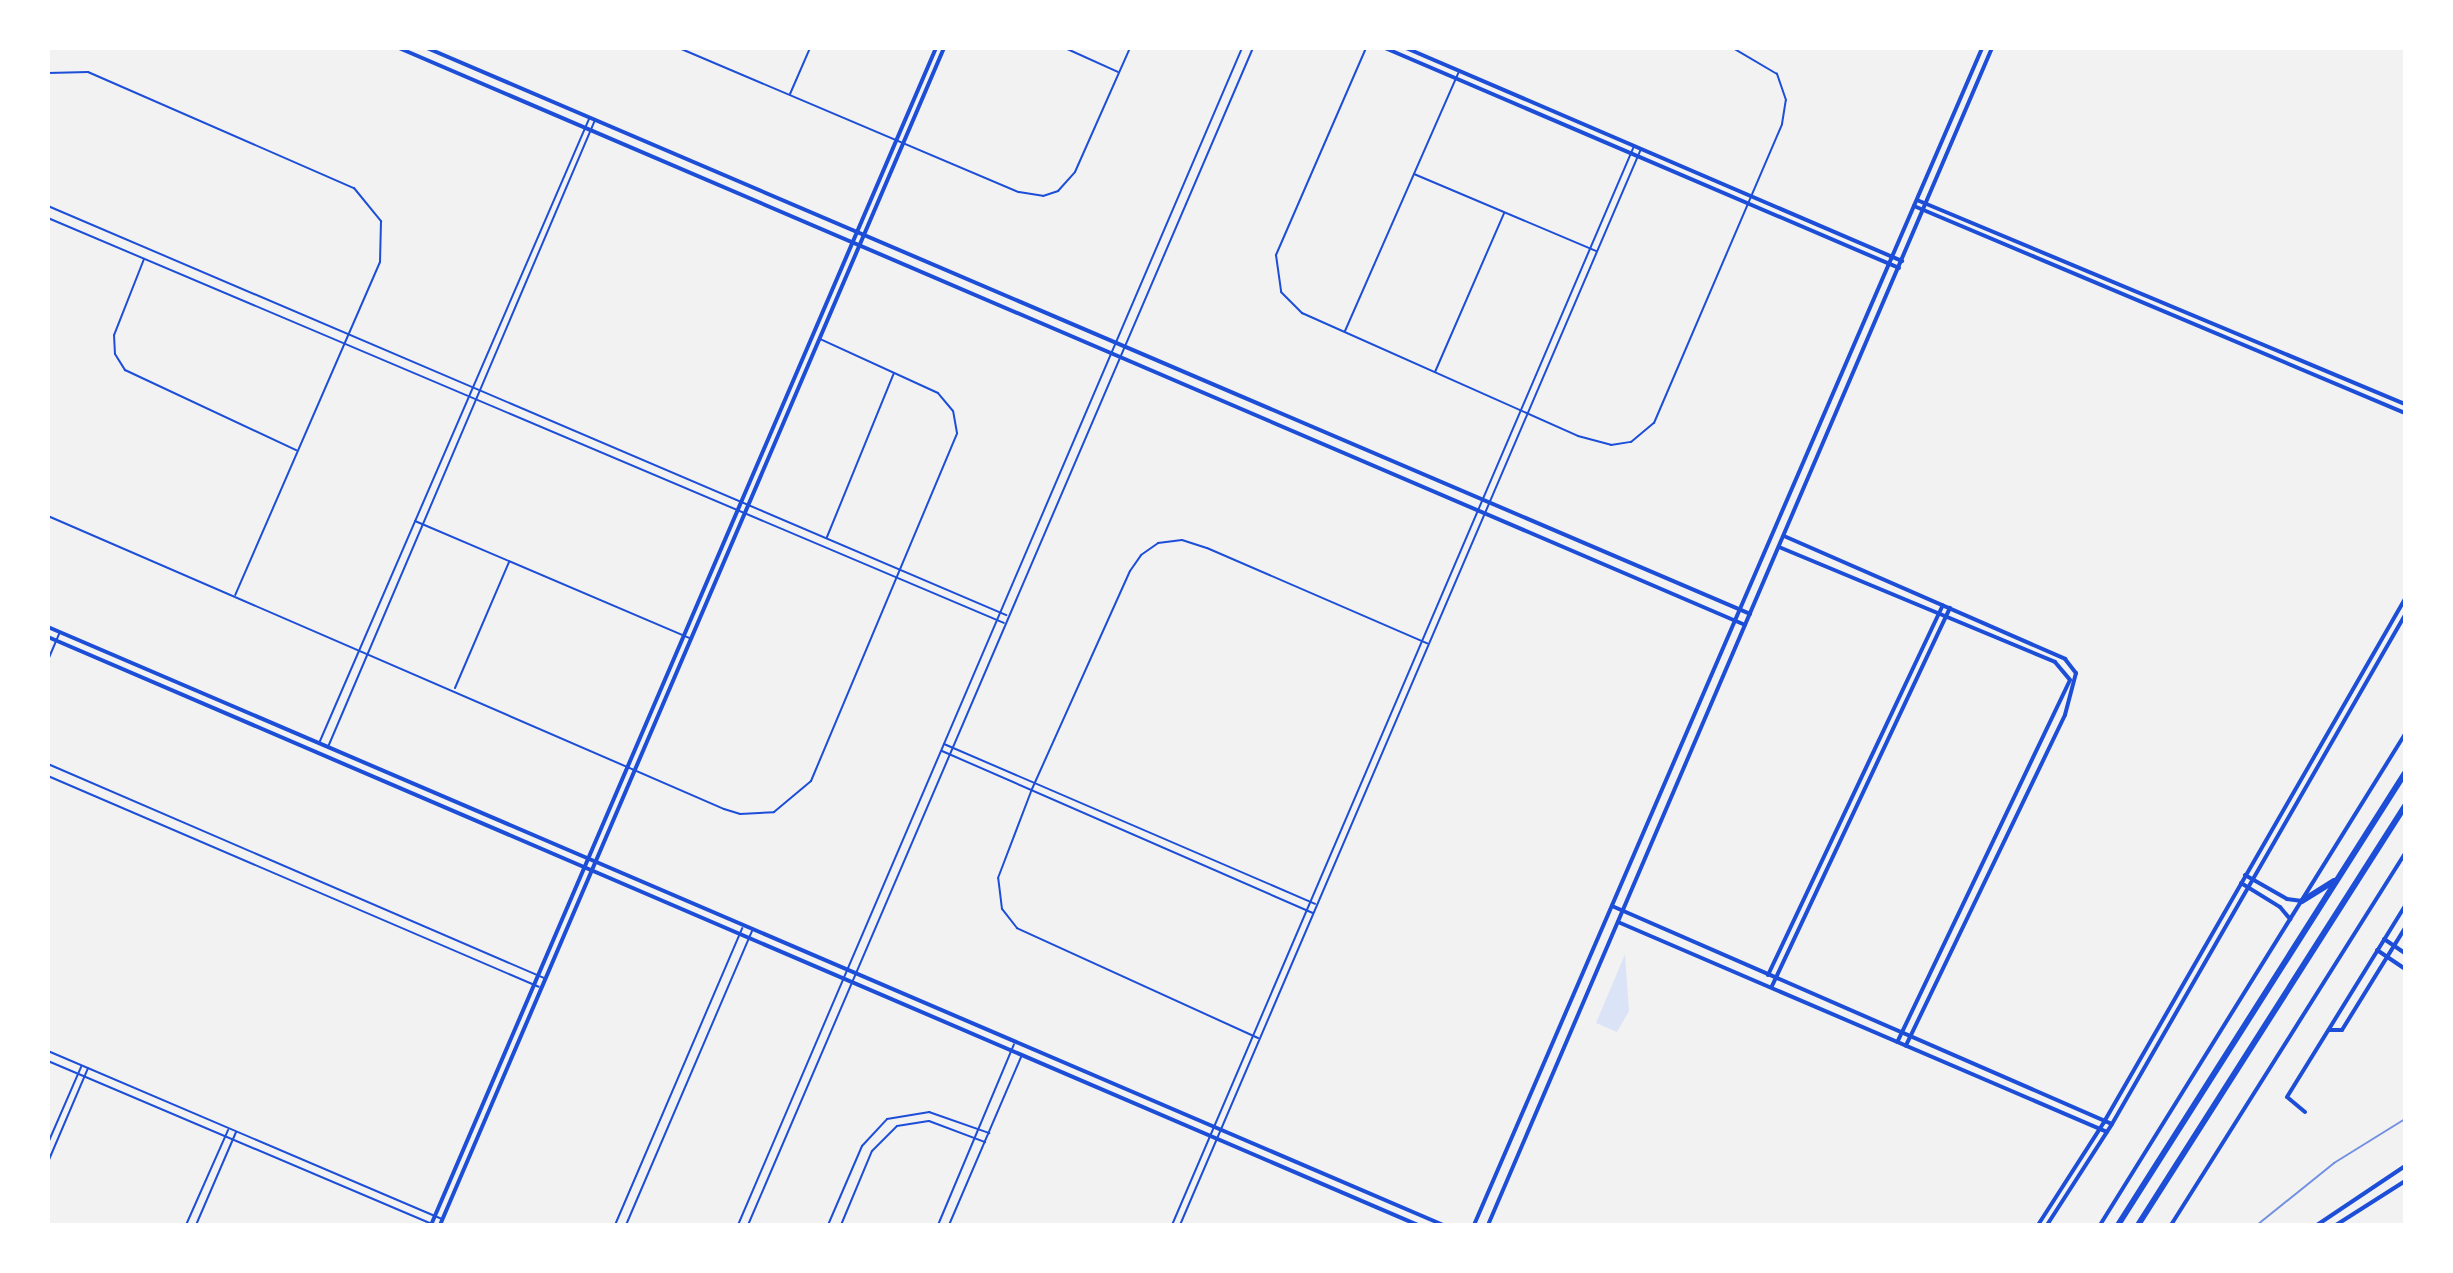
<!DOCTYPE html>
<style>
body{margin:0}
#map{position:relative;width:2453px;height:1273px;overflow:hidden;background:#f2f2f2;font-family:Rubik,sans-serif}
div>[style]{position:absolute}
.green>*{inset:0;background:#dbe4f7}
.service>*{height:2px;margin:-1px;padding:0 1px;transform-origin:1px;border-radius:1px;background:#1d4ed8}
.minor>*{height:4px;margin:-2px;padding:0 2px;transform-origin:2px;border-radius:2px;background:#1d4ed8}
.tertiary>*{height:4px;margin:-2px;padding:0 2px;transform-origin:2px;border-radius:2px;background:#1d4ed8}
.trunk>*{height:6px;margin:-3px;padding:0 3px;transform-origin:3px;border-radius:3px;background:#1d4ed8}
.rail>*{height:2px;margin:-1px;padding:0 1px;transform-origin:1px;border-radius:1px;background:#7290e2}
span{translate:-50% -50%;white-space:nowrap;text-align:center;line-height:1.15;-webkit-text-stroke:6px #fff;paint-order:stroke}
.frame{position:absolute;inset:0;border:50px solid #fff;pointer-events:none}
</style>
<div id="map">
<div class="green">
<i style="clip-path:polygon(1625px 954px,1629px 1011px,1617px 1032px,1596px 1023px)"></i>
</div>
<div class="service">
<i style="left:679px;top:48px;width:369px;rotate:23deg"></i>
<i style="left:1019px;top:192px;width:24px;rotate:9deg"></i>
<i style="left:1043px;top:196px;width:16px;rotate:-18deg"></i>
<i style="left:1058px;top:191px;width:25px;rotate:-48deg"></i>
<i style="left:1075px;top:172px;width:136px;rotate:-66.1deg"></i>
<i style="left:1065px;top:48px;width:58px;rotate:24.4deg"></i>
<i style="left:1366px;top:48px;width:226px;rotate:113.5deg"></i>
<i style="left:1276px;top:255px;width:37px;rotate:82deg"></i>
<i style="left:1281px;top:292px;width:30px;rotate:45deg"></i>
<i style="left:1302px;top:313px;width:302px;rotate:24deg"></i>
<i style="left:1578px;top:436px;width:34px;rotate:15deg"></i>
<i style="left:1611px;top:445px;width:20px;rotate:-9deg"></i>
<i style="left:1631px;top:442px;width:30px;rotate:-40deg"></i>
<i style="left:1654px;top:423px;width:325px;rotate:-66.8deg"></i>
<i style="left:1782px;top:124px;width:24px;rotate:-81deg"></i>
<i style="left:1786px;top:100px;width:28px;rotate:-109deg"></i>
<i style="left:1777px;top:74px;width:51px;rotate:-149.4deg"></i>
<i style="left:48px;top:73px;width:40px;rotate:-1.4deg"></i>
<i style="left:88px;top:72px;width:290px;rotate:23.6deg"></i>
<i style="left:354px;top:188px;width:43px;rotate:50.7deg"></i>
<i style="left:381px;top:221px;width:41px;rotate:91.4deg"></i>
<i style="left:380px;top:262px;width:363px;rotate:113.5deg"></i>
<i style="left:790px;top:94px;width:50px;rotate:-66.5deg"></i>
<i style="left:1414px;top:174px;width:198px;rotate:22.9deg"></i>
<i style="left:48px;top:206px;width:1042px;rotate:23.12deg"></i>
<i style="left:48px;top:218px;width:1038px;rotate:22.96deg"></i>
<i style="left:144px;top:259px;width:82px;rotate:111.5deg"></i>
<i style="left:114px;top:335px;width:19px;rotate:87deg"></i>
<i style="left:115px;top:354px;width:19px;rotate:58deg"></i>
<i style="left:125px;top:370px;width:189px;rotate:25.1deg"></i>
<i style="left:1345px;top:331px;width:282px;rotate:-66.3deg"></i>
<i style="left:1435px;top:372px;width:173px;rotate:-66.5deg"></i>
<i style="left:48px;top:516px;width:737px;rotate:23.43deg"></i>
<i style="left:724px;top:809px;width:17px;rotate:17deg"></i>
<i style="left:740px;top:814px;width:34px;rotate:-3deg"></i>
<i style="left:774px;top:812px;width:48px;rotate:-40deg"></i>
<i style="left:811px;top:781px;width:377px;rotate:-67.2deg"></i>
<i style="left:957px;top:433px;width:22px;rotate:-100deg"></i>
<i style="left:953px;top:411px;width:23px;rotate:-130deg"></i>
<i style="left:938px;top:393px;width:130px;rotate:-155.4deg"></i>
<i style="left:415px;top:521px;width:298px;rotate:23.1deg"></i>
<i style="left:827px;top:537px;width:177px;rotate:-67.8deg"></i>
<i style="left:48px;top:660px;width:30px;rotate:-67deg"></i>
<i style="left:455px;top:688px;width:137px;rotate:-66.8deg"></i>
<i style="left:320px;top:741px;width:678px;rotate:-66.61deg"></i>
<i style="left:944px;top:744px;width:404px;rotate:23.3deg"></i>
<i style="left:328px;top:747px;width:681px;rotate:-66.93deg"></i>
<i style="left:942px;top:751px;width:404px;rotate:23.6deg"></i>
<i style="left:48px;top:764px;width:540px;rotate:23.34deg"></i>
<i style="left:48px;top:776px;width:534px;rotate:23.25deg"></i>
<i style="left:1258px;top:1038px;width:265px;rotate:-155.5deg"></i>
<i style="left:1017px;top:928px;width:24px;rotate:-128deg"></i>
<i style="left:1002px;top:909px;width:31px;rotate:-97deg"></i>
<i style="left:998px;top:878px;width:95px;rotate:-69.1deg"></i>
<i style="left:1032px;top:789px;width:239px;rotate:-65.8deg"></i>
<i style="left:1130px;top:571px;width:19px;rotate:-55deg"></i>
<i style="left:1141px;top:555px;width:21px;rotate:-35deg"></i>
<i style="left:1158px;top:543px;width:24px;rotate:-7deg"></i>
<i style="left:1182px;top:540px;width:26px;rotate:18deg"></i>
<i style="left:1207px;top:548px;width:240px;rotate:23.4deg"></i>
<i style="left:48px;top:1051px;width:427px;rotate:23.1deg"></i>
<i style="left:48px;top:1061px;width:419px;rotate:23deg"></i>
<i style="left:48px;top:1143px;width:83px;rotate:-66.5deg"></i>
<i style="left:48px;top:1162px;width:102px;rotate:-66.9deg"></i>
<i style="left:186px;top:1225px;width:104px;rotate:-66.1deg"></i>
<i style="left:196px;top:1225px;width:101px;rotate:-66.7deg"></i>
<i style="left:615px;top:1225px;width:323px;rotate:-66.8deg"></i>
<i style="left:626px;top:1225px;width:320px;rotate:-66.8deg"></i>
<i style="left:738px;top:1225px;width:1280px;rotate:-66.82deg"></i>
<i style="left:748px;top:1225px;width:1281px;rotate:-66.78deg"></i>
<i style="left:828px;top:1225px;width:86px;rotate:-66.7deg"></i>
<i style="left:862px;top:1146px;width:37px;rotate:-47deg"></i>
<i style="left:887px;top:1119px;width:43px;rotate:-9.5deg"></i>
<i style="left:929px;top:1112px;width:64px;rotate:19.3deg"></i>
<i style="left:841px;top:1225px;width:80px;rotate:-67.3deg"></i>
<i style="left:872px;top:1151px;width:35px;rotate:-45deg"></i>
<i style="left:897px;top:1126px;width:32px;rotate:-9deg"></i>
<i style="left:929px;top:1121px;width:60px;rotate:20.6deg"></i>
<i style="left:938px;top:1225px;width:196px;rotate:-67.2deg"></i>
<i style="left:949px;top:1225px;width:183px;rotate:-66.8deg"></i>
<i style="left:1172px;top:1225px;width:1174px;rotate:-66.82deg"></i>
<i style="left:1180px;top:1225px;width:1171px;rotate:-66.81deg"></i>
</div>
<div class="minor">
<i style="left:399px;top:48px;width:1464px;rotate:23.2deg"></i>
<i style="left:427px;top:48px;width:1439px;rotate:23.16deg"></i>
<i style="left:1385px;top:48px;width:559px;rotate:23.17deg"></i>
<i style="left:1406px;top:48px;width:540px;rotate:23.24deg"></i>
<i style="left:1917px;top:200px;width:529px;rotate:22.69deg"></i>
<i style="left:1914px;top:206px;width:533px;rotate:22.86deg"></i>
<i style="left:1784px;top:536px;width:307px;rotate:23.6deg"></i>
<i style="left:2065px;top:659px;width:18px;rotate:52deg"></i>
<i style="left:2076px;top:673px;width:43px;rotate:104.7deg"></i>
<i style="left:2065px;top:715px;width:367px;rotate:115.7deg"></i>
<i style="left:1779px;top:547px;width:299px;rotate:22.6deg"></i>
<i style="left:2055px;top:662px;width:23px;rotate:50deg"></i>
<i style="left:2070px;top:680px;width:401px;rotate:115.5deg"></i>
<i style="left:48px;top:627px;width:1518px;rotate:23.2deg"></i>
<i style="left:48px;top:637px;width:1491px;rotate:23.23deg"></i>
<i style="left:2245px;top:875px;width:48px;rotate:29.7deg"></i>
<i style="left:2287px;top:899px;width:15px;rotate:8deg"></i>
<i style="left:2241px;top:883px;width:46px;rotate:31.6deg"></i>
<i style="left:2280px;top:907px;width:16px;rotate:50deg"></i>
<i style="left:1612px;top:906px;width:545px;rotate:23.56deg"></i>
<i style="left:1618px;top:922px;width:532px;rotate:23.24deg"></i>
<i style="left:2384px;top:939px;width:25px;rotate:34deg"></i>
<i style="left:2377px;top:950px;width:34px;rotate:34deg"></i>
<i style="left:1768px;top:975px;width:409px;rotate:-64.7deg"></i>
<i style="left:1772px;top:986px;width:418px;rotate:-64.8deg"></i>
<i style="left:2329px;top:1030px;width:13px"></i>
<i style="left:2342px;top:1030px;width:120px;rotate:-58.3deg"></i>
<i style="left:2305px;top:1112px;width:23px;rotate:-140deg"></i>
<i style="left:2287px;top:1097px;width:225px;rotate:-58.3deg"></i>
<i style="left:431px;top:1225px;width:1281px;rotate:-66.78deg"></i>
<i style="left:440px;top:1225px;width:1280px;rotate:-66.82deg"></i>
<i style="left:1474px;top:1225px;width:1282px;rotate:-66.65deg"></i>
<i style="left:1488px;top:1225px;width:1280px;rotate:-66.82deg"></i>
<i style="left:2038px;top:1225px;width:122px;rotate:-57.3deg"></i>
<i style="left:2104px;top:1122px;width:603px;rotate:-60.08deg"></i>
<i style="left:2047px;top:1225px;width:120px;rotate:-57.2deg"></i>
<i style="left:2112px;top:1124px;width:587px;rotate:-60.07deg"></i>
<i style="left:2100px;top:1225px;width:578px;rotate:-58.15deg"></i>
<i style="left:2171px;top:1225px;width:439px;rotate:-57.8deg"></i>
</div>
<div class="tertiary">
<i style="left:2317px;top:1225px;width:106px;rotate:-33.8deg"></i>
<i style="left:2336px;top:1225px;width:82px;rotate:-32.5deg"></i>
</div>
<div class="trunk">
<i style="left:2302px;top:901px;width:38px;rotate:-32deg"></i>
<i style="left:2118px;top:1225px;width:535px;rotate:-57.59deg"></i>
<i style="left:2138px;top:1225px;width:497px;rotate:-57.5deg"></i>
</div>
<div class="rail">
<i style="left:2257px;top:1225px;width:99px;rotate:-38.8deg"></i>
<i style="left:2334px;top:1163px;width:84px;rotate:-31.8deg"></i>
</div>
<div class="frame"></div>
</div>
